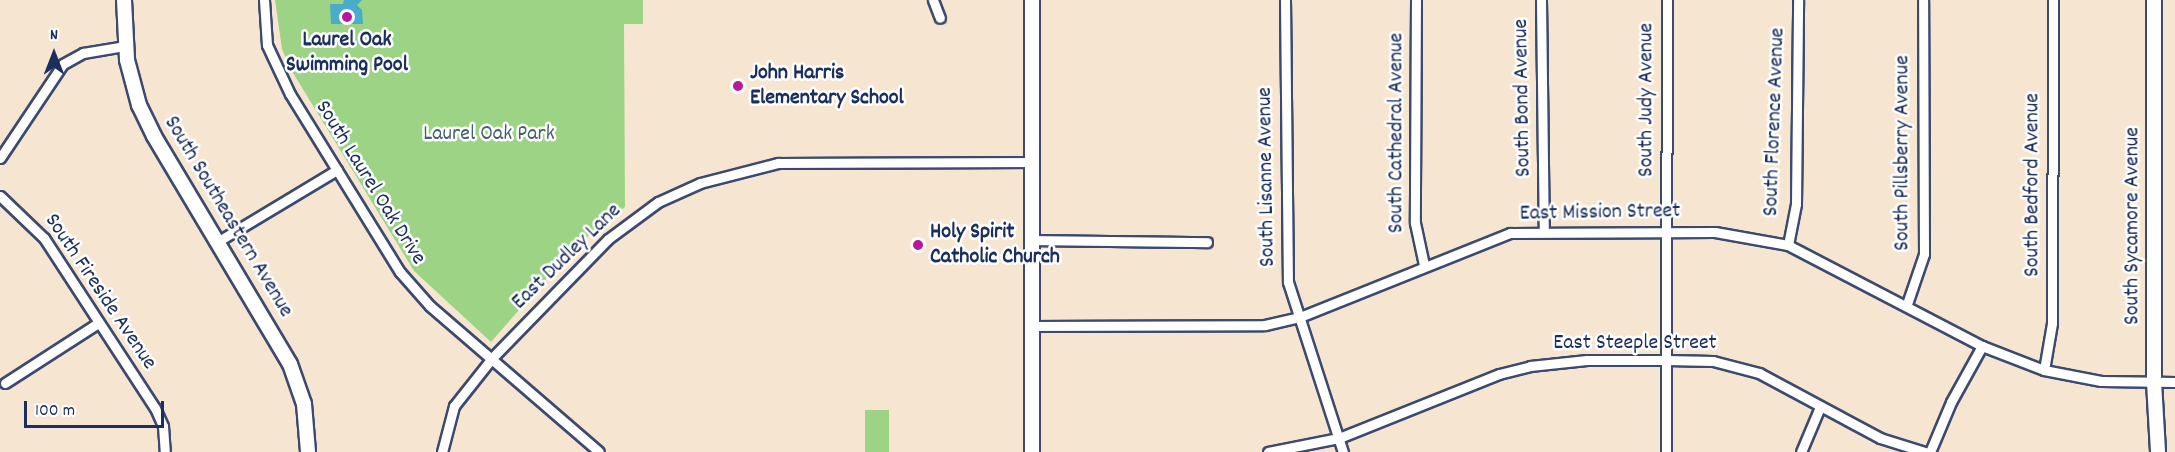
<!DOCTYPE html>
<style>
body{margin:0}
#map{position:relative;width:2175px;height:452px;overflow:hidden;background:#f6e6d1;font-family:Dekko,sans-serif}
div>[style]{position:absolute}
.green>*{inset:0;background:#9dd385;transform-origin:0 0}
.water>*{inset:0;background:#49adc9}
.roads{filter:drop-shadow(2px 0 #3c4a6f) drop-shadow(-2px 0 #3c4a6f) drop-shadow(0 2px #3c4a6f) drop-shadow(0 -2px #3c4a6f)}
.street>*{height:9px;margin:-4.5px;padding:0 4.5px;transform-origin:4.5px;border-radius:4.5px;background:#fff}
.secondary>*{height:14px;margin:-7px;padding:0 7px;transform-origin:7px;border-radius:7px;background:#fff}
.dots>*{width:16px;height:16px;translate:-50% -50%;box-sizing:border-box;border:3px solid #fff;border-radius:50%}
span{translate:-50% -50%;white-space:nowrap;text-align:center;line-height:1.15;-webkit-text-stroke:5px #fff;paint-order:stroke}
.poi-label{font-size:22px;color:#1b2f5e;font-weight:700}
.left{translate:0 -50%;text-align:left}
.street-label{font-size:22px;color:#1b2f5e}
.park-label{font-size:22px;color:#42606a}
.north{position:absolute;left:24px;top:24px;width:60px;height:60px;-webkit-text-stroke:4px #fff;paint-order:stroke;rotate:0deg;font-size:16px;font-weight:700;line-height:24px;text-align:center;color:#1b2f5e}
.north::after{content:'';display:block;margin:auto;width:21px;height:27px;background:#1b2f5e;clip-path:polygon(50% 0,100% 100%,50% 72%,0 100%)}
.scale{position:absolute;left:24px;top:401px;width:140px;height:27px;box-sizing:border-box;border:3px solid #1b2f5e;border-top:0;padding-left:8px;font-size:18px;line-height:21px;white-space:nowrap;color:#1b2f5e;-webkit-text-stroke:4px #fff;paint-order:stroke}
</style>
<div id="map">
<div class="green">
<i style="clip-path:polygon(275px 0,643px 0,643px 24px,624px 24px,625px 207px,574px 247px,491px 342px,414px 271px,290px 68px,282px 49px)"></i>
<i style="left:865px;top:410px;width:24px;height:42px"></i>
</div>
<div class="water">
<i style="clip-path:polygon(344px 0,362px 0,357px 5px,362px 10px,363px 24px,331px 24px,330px 4px,343px 4px)"></i>
</div>
<div class="roads">
<div class="street">
<i style="left:264px;top:0;width:45px;rotate:86.2deg"></i>
<i style="left:267px;top:45px;width:54px;rotate:64.9deg"></i>
<i style="left:290px;top:94px;width:209px;rotate:58.3deg"></i>
<i style="left:400px;top:272px;width:45px;rotate:48.6deg"></i>
<i style="left:430px;top:306px;width:223px;rotate:40.8deg"></i>
<i style="left:933px;top:0;width:19px;rotate:69deg"></i>
<i style="left:1285px;top:0;width:282px;rotate:89.4deg"></i>
<i style="left:1288px;top:282px;width:179px;rotate:72.1deg"></i>
<i style="left:1416px;top:0;width:223px;rotate:90.3deg"></i>
<i style="left:1415px;top:223px;width:43px;rotate:77.9deg"></i>
<i style="left:1541px;top:0;width:231px;rotate:89.3deg"></i>
<i style="left:0;top:158px;width:113px;rotate:-56.2deg"></i>
<i style="left:63px;top:64px;width:23px;rotate:-29deg"></i>
<i style="left:83px;top:53px;width:43px;rotate:-9.5deg"></i>
<i style="left:0;top:196px;width:61px;rotate:43.7deg"></i>
<i style="left:44px;top:238px;width:203px;rotate:56.9deg"></i>
<i style="left:155px;top:408px;width:20px;rotate:66deg"></i>
<i style="left:163px;top:426px;width:26px;rotate:86deg"></i>
<i style="left:1032px;top:240px;width:175px;rotate:0.7deg"></i>
<i style="left:217px;top:242px;width:140px;rotate:-31deg"></i>
<i style="left:1788px;top:245px;width:42px;rotate:-79deg"></i>
<i style="left:1796px;top:204px;width:204px;rotate:-89.4deg"></i>
<i style="left:1907px;top:304px;width:53px;rotate:-71.2deg"></i>
<i style="left:1924px;top:254px;width:254px;rotate:-90.2deg"></i>
<i style="left:1032px;top:326px;width:233px;rotate:-0.2deg"></i>
<i style="left:1265px;top:325px;width:36px;rotate:-13deg"></i>
<i style="left:1300px;top:317px;width:226px;rotate:-21.8deg"></i>
<i style="left:1510px;top:233px;width:205px;rotate:-0.3deg"></i>
<i style="left:1715px;top:232px;width:74px;rotate:10.1deg"></i>
<i style="left:1788px;top:245px;width:219px;rotate:27.5deg"></i>
<i style="left:1982px;top:346px;width:66px;rotate:21.2deg"></i>
<i style="left:2044px;top:370px;width:58px;rotate:10.9deg"></i>
<i style="left:2101px;top:381px;width:74px;rotate:0.8deg"></i>
<i style="left:2044px;top:370px;width:48px;rotate:-80.3deg"></i>
<i style="left:2052px;top:323px;width:323px;rotate:-89.8deg"></i>
<i style="left:5px;top:383px;width:111px;rotate:-32.8deg"></i>
<i style="left:442px;top:452px;width:48px;rotate:-75.4deg"></i>
<i style="left:454px;top:406px;width:61px;rotate:-51.6deg"></i>
<i style="left:492px;top:358px;width:166px;rotate:-45.7deg"></i>
<i style="left:608px;top:239px;width:62px;rotate:-36.5deg"></i>
<i style="left:658px;top:202px;width:46px;rotate:-24.3deg"></i>
<i style="left:700px;top:183px;width:81px;rotate:-14.4deg"></i>
<i style="left:778px;top:163px;width:254px;rotate:-0.2deg"></i>
<i style="left:1268px;top:452px;width:72px;rotate:-11.2deg"></i>
<i style="left:1339px;top:438px;width:172px;rotate:-21.8deg"></i>
<i style="left:1499px;top:374px;width:32px;rotate:-14deg"></i>
<i style="left:1530px;top:366px;width:57px;rotate:-6deg"></i>
<i style="left:1587px;top:360px;width:79px"></i>
<i style="left:1666px;top:360px;width:47px;rotate:1.2deg"></i>
<i style="left:1713px;top:361px;width:48px;rotate:14.6deg"></i>
<i style="left:1759px;top:373px;width:137px;rotate:28.2deg"></i>
<i style="left:1880px;top:438px;width:47px;rotate:17.3deg"></i>
<i style="left:1666px;top:452px;width:452px;rotate:-89.9deg"></i>
<i style="left:1801px;top:452px;width:49px;rotate:-67.1deg"></i>
<i style="left:1930px;top:452px;width:54px;rotate:-67.2deg"></i>
<i style="left:1951px;top:402px;width:64px;rotate:-61deg"></i>
</div>
<div class="secondary">
<i style="left:124px;top:0;width:60px;rotate:87.1deg"></i>
<i style="left:127px;top:60px;width:47px;rotate:75.1deg"></i>
<i style="left:139px;top:105px;width:34px;rotate:64deg"></i>
<i style="left:154px;top:136px;width:265px;rotate:59.2deg"></i>
<i style="left:290px;top:364px;width:42px;rotate:70.7deg"></i>
<i style="left:304px;top:404px;width:48px;rotate:85.2deg"></i>
<i style="left:2154px;top:0;width:382px;rotate:90deg"></i>
<i style="left:2154px;top:382px;width:70px;rotate:86.7deg"></i>
<i style="left:1032px;top:452px;width:452px;rotate:-90deg"></i>
</div>
</div>
<div class="dots">
<i style="left:347px;top:17px;background:#b5179e"></i>
<i style="left:738px;top:86px;background:#b5179e"></i>
<i style="left:918px;top:245px;background:#b5179e"></i>
</div>
<div class="poi-label">
<span style="left:347px;top:53px">Laurel Oak<br>Swimming Pool</span>
<span class="left" style="left:750px;top:86px">John Harris<br>Elementary School</span>
<span class="left" style="left:930px;top:245px">Holy Spirit<br>Catholic Church</span>
</div>
<div class="street-label">
<span style="left:1523px;top:98px;rotate:-91deg">South Bond Avenue</span>
<span style="left:1647px;top:100px;rotate:-90deg">South Judy Avenue</span>
<span style="left:1775px;top:122px;rotate:-88deg">South Florence Avenue</span>
<span style="left:1397px;top:133px;rotate:-90deg">South Cathedral Avenue</span>
<span style="left:1903px;top:153px;rotate:-90deg">South Pillsberry Avenue</span>
<span style="left:1267px;top:177px;rotate:-91deg">South Lisanne Avenue</span>
<span style="left:370px;top:183px;rotate:58deg">South Laurel Oak Drive</span>
<span style="left:2033px;top:185px;rotate:-90deg">South Bedford Avenue</span>
<span style="left:1600px;top:213px;rotate:-1deg">East Mission Street</span>
<span style="left:228px;top:217px;rotate:59deg">South Southeastern Avenue</span>
<span style="left:2133px;top:226px;rotate:-90deg">South Sycamore Avenue</span>
<span style="left:567px;top:257px;rotate:-44deg">East Dudley Lane</span>
<span style="left:100px;top:292px;rotate:56deg">South Fireside Avenue</span>
<span style="left:1635px;top:344px">East Steeple Street</span>
</div>
<div class="park-label">
<span style="left:489px;top:135px">Laurel Oak Park</span>
</div>
<div class="north">N</div>
<div class="scale">100 m</div>
</div>
